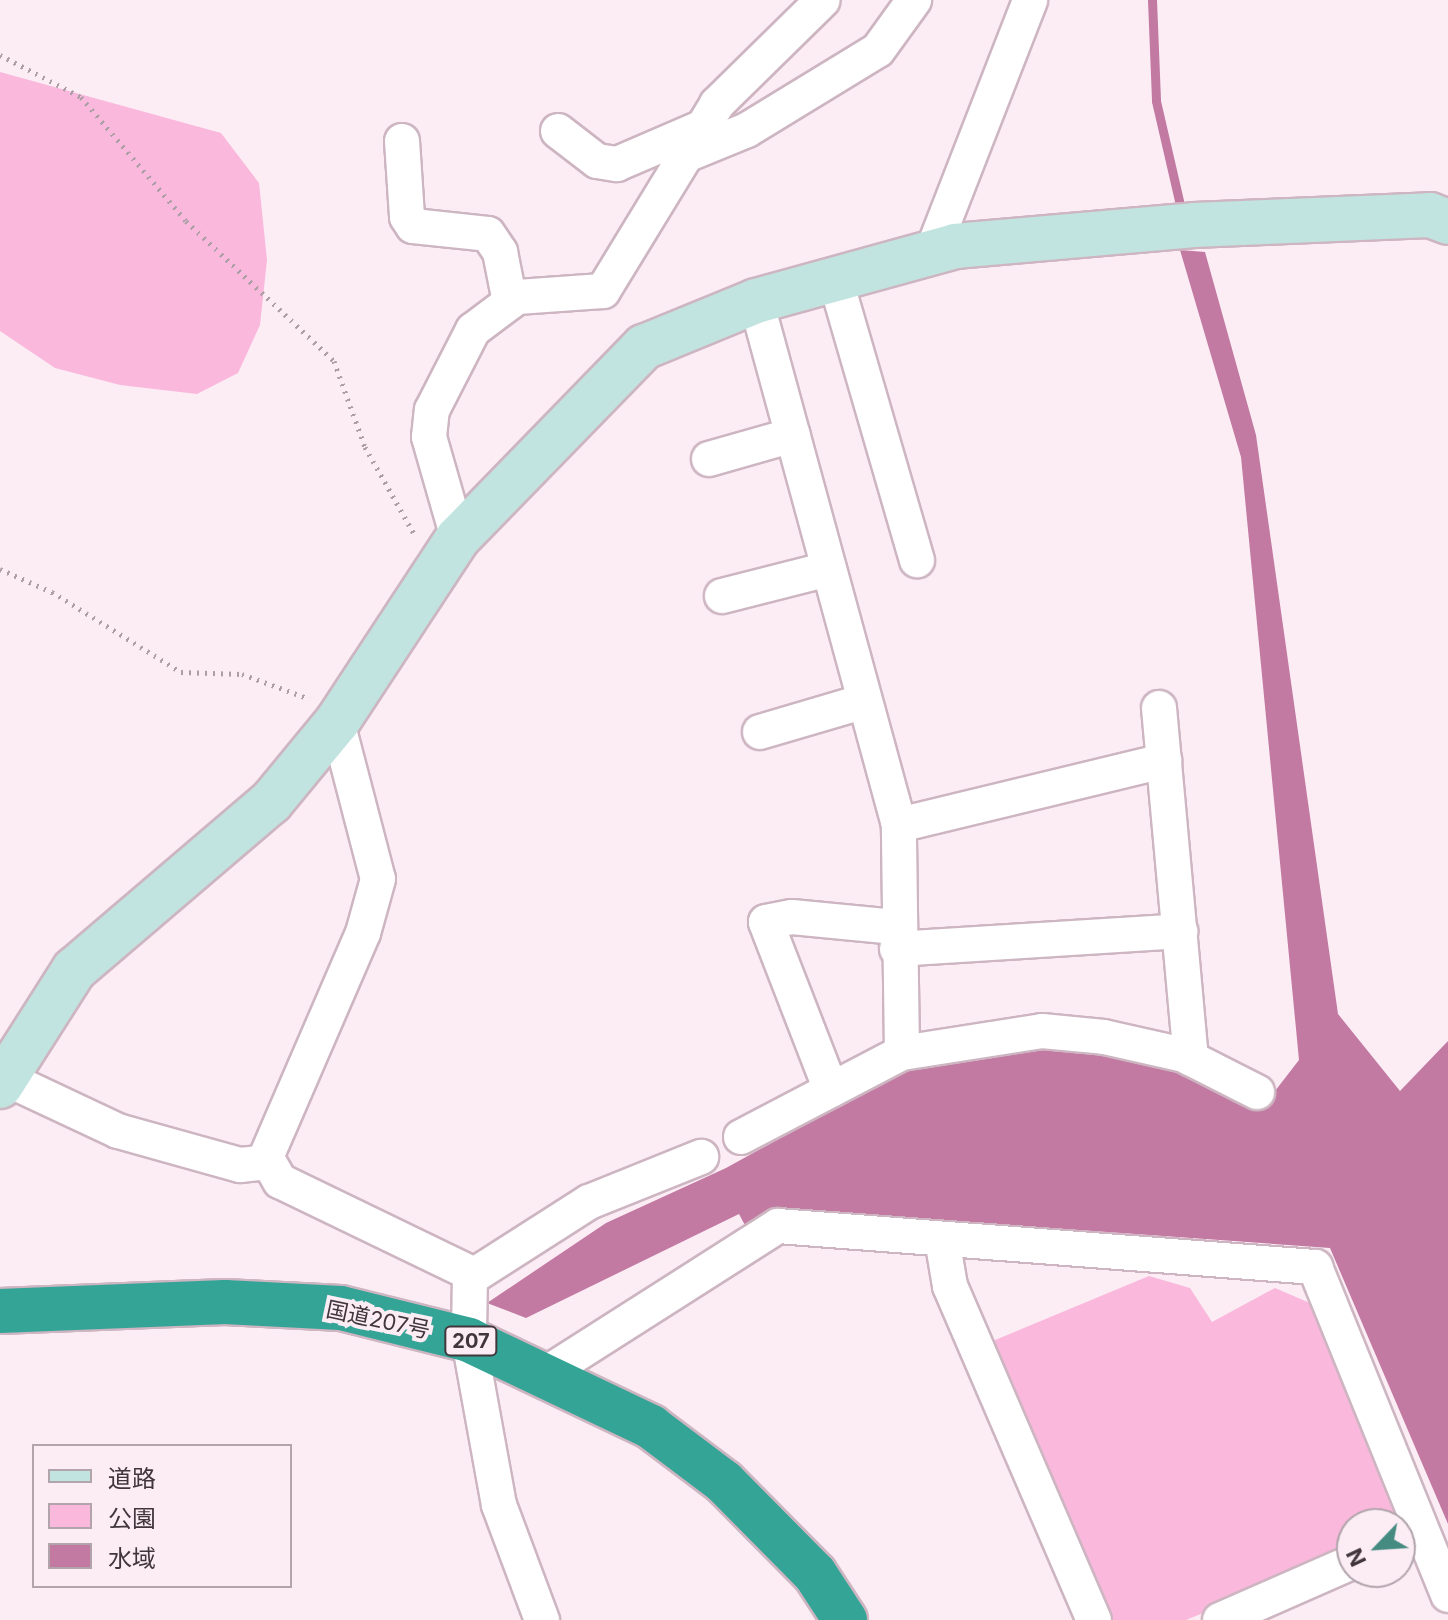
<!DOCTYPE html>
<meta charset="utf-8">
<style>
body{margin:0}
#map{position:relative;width:1448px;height:1620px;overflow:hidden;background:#fcedf5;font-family:Inter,"Noto Sans JP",sans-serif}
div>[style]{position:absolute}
.green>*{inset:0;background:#fab8dc}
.water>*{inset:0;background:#c279a2}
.stream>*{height:9px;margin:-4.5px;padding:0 4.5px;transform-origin:4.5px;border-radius:4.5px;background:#c279a2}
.path>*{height:5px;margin-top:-2.5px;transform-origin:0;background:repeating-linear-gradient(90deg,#ab9ea5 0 2px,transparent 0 8px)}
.roads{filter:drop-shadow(2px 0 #cdb5c1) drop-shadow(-2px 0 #cdb5c1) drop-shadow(0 2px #cdb5c1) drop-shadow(0 -2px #cdb5c1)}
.street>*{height:34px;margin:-17px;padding:0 17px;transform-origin:17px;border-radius:17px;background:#fff}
.secondary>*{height:44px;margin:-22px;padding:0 22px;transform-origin:22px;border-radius:22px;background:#c2e4e0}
.highway>*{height:44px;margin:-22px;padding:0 22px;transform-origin:22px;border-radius:22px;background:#33a496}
span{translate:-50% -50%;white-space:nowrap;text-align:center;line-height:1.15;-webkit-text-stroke:8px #fcedf5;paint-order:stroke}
.shield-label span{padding:2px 6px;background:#fcedf5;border:2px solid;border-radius:6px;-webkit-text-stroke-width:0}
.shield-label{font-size:20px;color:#40363b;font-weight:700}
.street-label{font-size:22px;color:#40363b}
.legend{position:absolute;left:32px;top:1444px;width:260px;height:144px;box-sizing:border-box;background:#fcedf5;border:2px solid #b1a4ab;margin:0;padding:10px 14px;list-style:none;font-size:24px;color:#40363b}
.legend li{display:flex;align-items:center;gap:16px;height:40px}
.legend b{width:40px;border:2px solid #b1a4ab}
.north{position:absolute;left:1336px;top:1508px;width:80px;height:80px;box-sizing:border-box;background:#fcedf5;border:2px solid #b1a4ab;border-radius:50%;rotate:245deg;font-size:22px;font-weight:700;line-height:32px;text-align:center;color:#40363b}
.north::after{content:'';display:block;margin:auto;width:28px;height:36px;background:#468b81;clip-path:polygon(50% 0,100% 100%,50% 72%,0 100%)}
</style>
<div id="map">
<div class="green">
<i style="clip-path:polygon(0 72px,221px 133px,259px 183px,267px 260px,260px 325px,238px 373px,197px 394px,120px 385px,55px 368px,0 331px)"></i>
<i style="clip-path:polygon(1149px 1276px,1190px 1288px,1212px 1322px,1275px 1288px,1310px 1303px,1409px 1528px,1352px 1524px,1352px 1552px,1186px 1620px,1113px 1620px,988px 1343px)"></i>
</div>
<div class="water">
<i style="clip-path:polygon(1180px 250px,1205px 252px,1256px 435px,1338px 1014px,1400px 1091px,1448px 1041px,1448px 1524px,1330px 1248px,784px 1209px,747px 1229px,739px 1214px,526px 1318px,487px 1303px,606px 1223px,726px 1168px,920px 1061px,1016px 1046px,1117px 1049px,1203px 1068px,1265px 1104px,1299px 1060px,1241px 457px)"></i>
</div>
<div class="stream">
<i style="left:1152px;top:0;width:101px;rotate:87.7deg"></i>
<i style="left:1156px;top:101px;width:116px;rotate:77deg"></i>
</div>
<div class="path">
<i style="left:0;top:55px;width:91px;rotate:27.4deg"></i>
<i style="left:81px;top:97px;width:162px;rotate:49.7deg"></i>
<i style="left:186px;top:221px;width:204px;rotate:43.4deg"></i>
<i style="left:334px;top:361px;width:91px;rotate:70.2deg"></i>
<i style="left:365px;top:447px;width:103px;rotate:60.5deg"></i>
<i style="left:0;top:569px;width:57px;rotate:23.9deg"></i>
<i style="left:52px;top:592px;width:152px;rotate:31.8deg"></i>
<i style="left:181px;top:672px;width:61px;rotate:1.9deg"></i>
<i style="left:242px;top:674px;width:72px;rotate:20.2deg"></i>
</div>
<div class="roads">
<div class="street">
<i style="left:558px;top:131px;width:49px;rotate:37.6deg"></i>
<i style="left:597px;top:161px;width:20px;rotate:9deg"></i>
<i style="left:617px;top:164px;width:94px;rotate:-23.3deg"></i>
<i style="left:402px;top:141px;width:76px;rotate:86.2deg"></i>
<i style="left:407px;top:217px;width:11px;rotate:56deg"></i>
<i style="left:413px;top:226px;width:75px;rotate:6.1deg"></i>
<i style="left:488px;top:234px;width:22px;rotate:56deg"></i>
<i style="left:500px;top:252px;width:51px;rotate:78.7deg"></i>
<i style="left:686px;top:155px;width:66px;rotate:-22.3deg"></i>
<i style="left:747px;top:130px;width:153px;rotate:-31.4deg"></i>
<i style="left:878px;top:50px;width:62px;rotate:-54.2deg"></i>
<i style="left:932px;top:252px;width:270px;rotate:-68.7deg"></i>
<i style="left:835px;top:278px;width:294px;rotate:73.8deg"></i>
<i style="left:709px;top:459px;width:87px;rotate:-15.9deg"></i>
<i style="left:458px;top:538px;width:105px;rotate:-106deg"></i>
<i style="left:429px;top:437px;width:27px;rotate:-84deg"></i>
<i style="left:432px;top:410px;width:90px;rotate:-62.9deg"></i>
<i style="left:473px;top:330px;width:55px;rotate:-36.9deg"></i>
<i style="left:517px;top:297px;width:86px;rotate:-4deg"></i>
<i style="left:603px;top:291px;width:219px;rotate:-58.6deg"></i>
<i style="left:717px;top:104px;width:148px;rotate:-44.5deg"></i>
<i style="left:722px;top:596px;width:110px;rotate:-14.2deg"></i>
<i style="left:1159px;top:708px;width:352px;rotate:84.8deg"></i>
<i style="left:337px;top:722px;width:162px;rotate:75.4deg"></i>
<i style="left:378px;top:879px;width:56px;rotate:105.5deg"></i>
<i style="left:363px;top:933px;width:244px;rotate:113.4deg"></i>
<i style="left:266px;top:1157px;width:28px;rotate:60deg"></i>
<i style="left:280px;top:1181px;width:211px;rotate:25.8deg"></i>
<i style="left:470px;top:1273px;width:67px;rotate:90.9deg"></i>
<i style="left:469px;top:1340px;width:168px;rotate:79.7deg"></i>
<i style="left:499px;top:1505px;width:123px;rotate:69.5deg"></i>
<i style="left:760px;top:732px;width:109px;rotate:-16.4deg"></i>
<i style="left:899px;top:825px;width:273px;rotate:-13.6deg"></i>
<i style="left:897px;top:949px;width:284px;rotate:-3.6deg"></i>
<i style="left:902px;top:1053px;width:142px;rotate:-8.9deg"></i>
<i style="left:1042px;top:1031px;width:62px;rotate:5.5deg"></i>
<i style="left:1104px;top:1037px;width:82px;rotate:12.7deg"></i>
<i style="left:1184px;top:1055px;width:82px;rotate:26.9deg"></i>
<i style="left:5px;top:1078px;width:125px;rotate:25.1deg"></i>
<i style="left:118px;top:1131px;width:127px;rotate:15.6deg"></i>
<i style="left:240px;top:1165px;width:28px;rotate:-6deg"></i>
<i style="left:831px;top:1090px;width:180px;rotate:-111.2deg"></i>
<i style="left:766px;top:922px;width:26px;rotate:-11deg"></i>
<i style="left:792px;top:917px;width:104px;rotate:5.5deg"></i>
<i style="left:741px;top:1137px;width:182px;rotate:-27.6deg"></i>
<i style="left:902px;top:1053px;width:228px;rotate:-90.8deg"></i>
<i style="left:899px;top:825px;width:543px;rotate:-105.26deg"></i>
<i style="left:942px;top:1239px;width:48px;rotate:80.3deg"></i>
<i style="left:950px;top:1286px;width:364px;rotate:66.7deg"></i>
<i style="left:470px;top:1278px;width:141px;rotate:-32.6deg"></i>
<i style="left:589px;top:1202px;width:121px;rotate:-21.9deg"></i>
<i style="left:547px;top:1373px;width:274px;rotate:-32.5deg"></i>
<i style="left:778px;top:1226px;width:539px;rotate:4.37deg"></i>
<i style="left:1315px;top:1267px;width:354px;rotate:67.9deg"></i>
<i style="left:1220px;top:1620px;width:144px;rotate:-23.7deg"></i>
</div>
<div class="secondary">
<i style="left:0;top:1086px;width:138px;rotate:-57.5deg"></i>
<i style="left:74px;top:970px;width:259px;rotate:-40.5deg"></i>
<i style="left:271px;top:802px;width:104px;rotate:-50.5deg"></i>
<i style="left:337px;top:722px;width:220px;rotate:-56.7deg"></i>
<i style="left:458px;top:538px;width:267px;rotate:-45.8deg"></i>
<i style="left:644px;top:347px;width:121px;rotate:-22.3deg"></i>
<i style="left:756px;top:301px;width:206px;rotate:-15.4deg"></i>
<i style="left:955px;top:246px;width:240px;rotate:-5deg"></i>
<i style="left:1194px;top:225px;width:236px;rotate:-2.4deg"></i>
<i style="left:1430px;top:215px;width:19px;rotate:21deg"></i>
</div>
<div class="highway">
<i style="left:0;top:1311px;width:225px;rotate:-2.3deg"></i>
<i style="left:225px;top:1302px;width:116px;rotate:3deg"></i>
<i style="left:341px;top:1308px;width:132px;rotate:14deg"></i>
<i style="left:469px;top:1340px;width:202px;rotate:25.5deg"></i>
<i style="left:651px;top:1427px;width:91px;rotate:37deg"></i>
<i style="left:724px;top:1482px;width:129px;rotate:45.3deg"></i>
<i style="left:815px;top:1574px;width:55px;rotate:56.9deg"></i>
</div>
</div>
<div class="shield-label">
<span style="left:471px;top:1341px">207</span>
</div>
<div class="street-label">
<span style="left:378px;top:1320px;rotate:12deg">国道207号</span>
</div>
<ul class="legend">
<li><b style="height:10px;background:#c2e4e0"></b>道路</li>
<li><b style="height:22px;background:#fab8dc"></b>公園</li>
<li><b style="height:22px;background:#c279a2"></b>水域</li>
</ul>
<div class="north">N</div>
</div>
